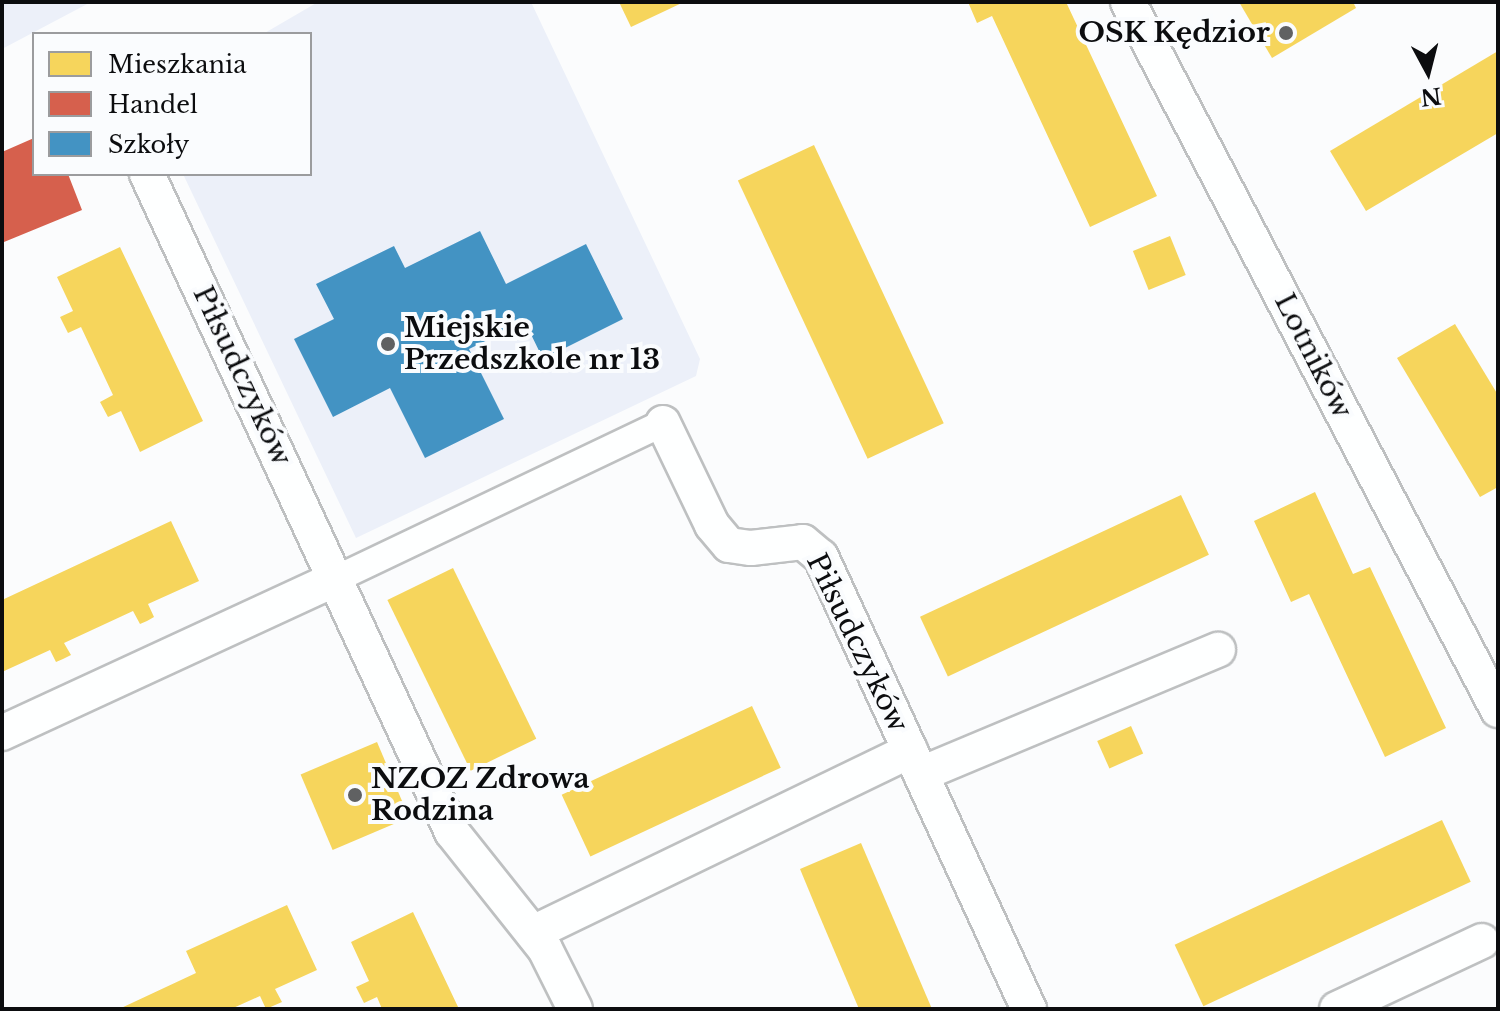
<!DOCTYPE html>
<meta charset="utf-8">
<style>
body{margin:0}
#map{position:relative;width:1500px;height:1011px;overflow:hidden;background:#fbfcfd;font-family:"Libre Baskerville",serif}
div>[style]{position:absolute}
.built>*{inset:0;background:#ecf0f9}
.homes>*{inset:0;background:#f6d55c;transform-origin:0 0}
.shops>*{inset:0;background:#d6604d}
.schools>*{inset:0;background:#4393c3}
.roads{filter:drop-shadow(2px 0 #bec0c1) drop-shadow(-2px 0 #bec0c1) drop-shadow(0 2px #bec0c1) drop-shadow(0 -2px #bec0c1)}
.pedestrian>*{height:26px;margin:-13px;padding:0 13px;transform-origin:13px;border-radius:13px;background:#feffff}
.minor>*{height:34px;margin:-17px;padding:0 17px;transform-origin:17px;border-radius:17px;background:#feffff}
.dots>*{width:22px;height:22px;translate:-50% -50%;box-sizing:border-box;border:4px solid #fafcfe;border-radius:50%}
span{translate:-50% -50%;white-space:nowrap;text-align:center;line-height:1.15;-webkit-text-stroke:8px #fafcfe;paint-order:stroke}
.poi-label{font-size:28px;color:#0c0d0f;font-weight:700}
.right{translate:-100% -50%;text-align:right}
.left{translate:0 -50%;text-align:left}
.street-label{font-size:28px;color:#0c0d0f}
.frame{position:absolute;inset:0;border:4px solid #0c0d0f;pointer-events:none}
.legend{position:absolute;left:32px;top:32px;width:280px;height:144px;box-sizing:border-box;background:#fafcfe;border:2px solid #9b9c9e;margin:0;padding:10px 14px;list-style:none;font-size:24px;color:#0c0d0f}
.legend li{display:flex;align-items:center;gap:16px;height:40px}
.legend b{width:40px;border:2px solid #9b9c9e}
.north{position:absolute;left:1388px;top:32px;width:80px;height:80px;-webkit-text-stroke:6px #fafcfe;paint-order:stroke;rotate:173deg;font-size:22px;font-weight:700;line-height:32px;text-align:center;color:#0c0d0f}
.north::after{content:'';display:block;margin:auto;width:28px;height:36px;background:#0c0d0f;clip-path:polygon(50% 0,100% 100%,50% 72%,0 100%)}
</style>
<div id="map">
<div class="built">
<i style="clip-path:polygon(2px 2px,91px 2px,2px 49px)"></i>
<i style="clip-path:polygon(318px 2px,531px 2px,700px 359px,696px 376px,356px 538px,183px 174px,310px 174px,310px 34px,263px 34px)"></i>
</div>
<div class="homes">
<i style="clip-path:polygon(619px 2px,684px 2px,631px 27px)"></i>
<i style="clip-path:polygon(968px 2px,1066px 2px,1157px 196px,1090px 227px,992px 16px,977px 23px)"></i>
<i style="clip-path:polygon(1239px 2px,1353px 2px,1356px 8px,1272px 58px)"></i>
<i style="clip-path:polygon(1498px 51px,1498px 133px,1366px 211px,1330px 151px)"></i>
<i style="left:814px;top:145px;width:307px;height:84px;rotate:65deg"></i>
<i style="left:1170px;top:236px;width:42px;height:40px;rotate:68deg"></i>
<i style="clip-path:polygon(120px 247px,203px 421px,140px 452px,121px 411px,108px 417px,100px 402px,113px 395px,81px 327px,68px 333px,60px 317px,73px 311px,57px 277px)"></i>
<i style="clip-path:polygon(1455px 324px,1498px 395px,1498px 487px,1480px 497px,1397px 358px)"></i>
<i style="clip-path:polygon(1315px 492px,1353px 574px,1370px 567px,1446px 728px,1385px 757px,1309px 594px,1291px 602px,1254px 521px)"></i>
<i style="left:1181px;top:495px;width:66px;height:288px;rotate:65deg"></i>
<i style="clip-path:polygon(171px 521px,199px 581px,148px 604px,154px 617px,147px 621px,140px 624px,133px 611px,64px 643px,71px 655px,63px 659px,56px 662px,50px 650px,2px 672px,2px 600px)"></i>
<i style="left:453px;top:568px;width:190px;height:73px;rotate:64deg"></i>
<i style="left:752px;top:706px;width:68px;height:210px;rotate:65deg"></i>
<i style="left:1131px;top:726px;width:30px;height:37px;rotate:66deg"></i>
<i style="left:377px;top:742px;width:82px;height:83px;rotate:67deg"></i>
<i style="left:1442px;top:820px;width:68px;height:295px;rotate:65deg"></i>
<i style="clip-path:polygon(861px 843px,932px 1009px,859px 1009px,817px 910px,800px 869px)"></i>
<i style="clip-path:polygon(287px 905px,317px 970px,275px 989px,282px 1002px,266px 1009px,260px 996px,231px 1009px,119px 1009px,196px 973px,186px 951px)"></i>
<i style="clip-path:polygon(413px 912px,459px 1009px,382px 1009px,377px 997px,364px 1003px,356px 987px,369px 981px,351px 942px)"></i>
</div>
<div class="shops">
<i style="clip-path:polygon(34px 138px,34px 174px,68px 174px,82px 210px,4px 242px,2px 152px)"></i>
</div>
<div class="schools">
<i style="clip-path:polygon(480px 231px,506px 284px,586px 244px,623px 319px,543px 359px,525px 322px,469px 349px,504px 419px,425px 458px,390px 388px,333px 417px,294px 339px,334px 319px,316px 284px,394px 246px,405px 268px)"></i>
</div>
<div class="roads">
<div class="pedestrian">
<i style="left:336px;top:579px;width:362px;rotate:-25.5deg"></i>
</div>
<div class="minor">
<i style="left:1128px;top:2px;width:799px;rotate:62.41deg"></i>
<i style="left:147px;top:174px;width:725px;rotate:65.13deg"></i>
<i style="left:452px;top:832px;width:149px;rotate:51.5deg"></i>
<i style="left:545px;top:949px;width:67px;rotate:63.4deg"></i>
<i style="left:663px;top:423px;width:113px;rotate:64.3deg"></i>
<i style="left:712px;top:525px;width:26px;rotate:50deg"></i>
<i style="left:729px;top:545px;width:22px;rotate:8deg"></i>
<i style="left:751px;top:548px;width:52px;rotate:-6.6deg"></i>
<i style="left:803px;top:542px;width:23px;rotate:40deg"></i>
<i style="left:821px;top:557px;width:498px;rotate:65.3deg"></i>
<i style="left:2px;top:733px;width:368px;rotate:-24.8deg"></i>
<i style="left:921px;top:774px;width:322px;rotate:-22.7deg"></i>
<i style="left:533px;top:933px;width:419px;rotate:-25.8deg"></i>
<i style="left:1337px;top:1009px;width:160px;rotate:-25.1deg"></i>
</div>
</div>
<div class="dots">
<i style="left:1286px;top:33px;background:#606162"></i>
<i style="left:388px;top:344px;background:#606162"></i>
<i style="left:355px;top:795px;background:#606162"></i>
</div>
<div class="poi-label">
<span class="right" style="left:1270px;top:33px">OSK Kędzior</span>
<span class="left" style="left:404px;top:344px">Miejskie<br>Przedszkole nr 13</span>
<span class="left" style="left:371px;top:795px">NZOZ Zdrowa<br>Rodzina</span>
</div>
<div class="street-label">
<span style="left:1313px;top:356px;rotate:63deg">Lotników</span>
<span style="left:242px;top:376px;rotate:65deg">Piłsudczyków</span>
<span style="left:857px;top:643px;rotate:64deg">Piłsudczyków</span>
</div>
<div class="frame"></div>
<ul class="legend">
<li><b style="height:22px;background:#f6d55c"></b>Mieszkania</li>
<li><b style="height:22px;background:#d6604d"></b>Handel</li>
<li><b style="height:22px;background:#4393c3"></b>Szkoły</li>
</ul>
<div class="north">N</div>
</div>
